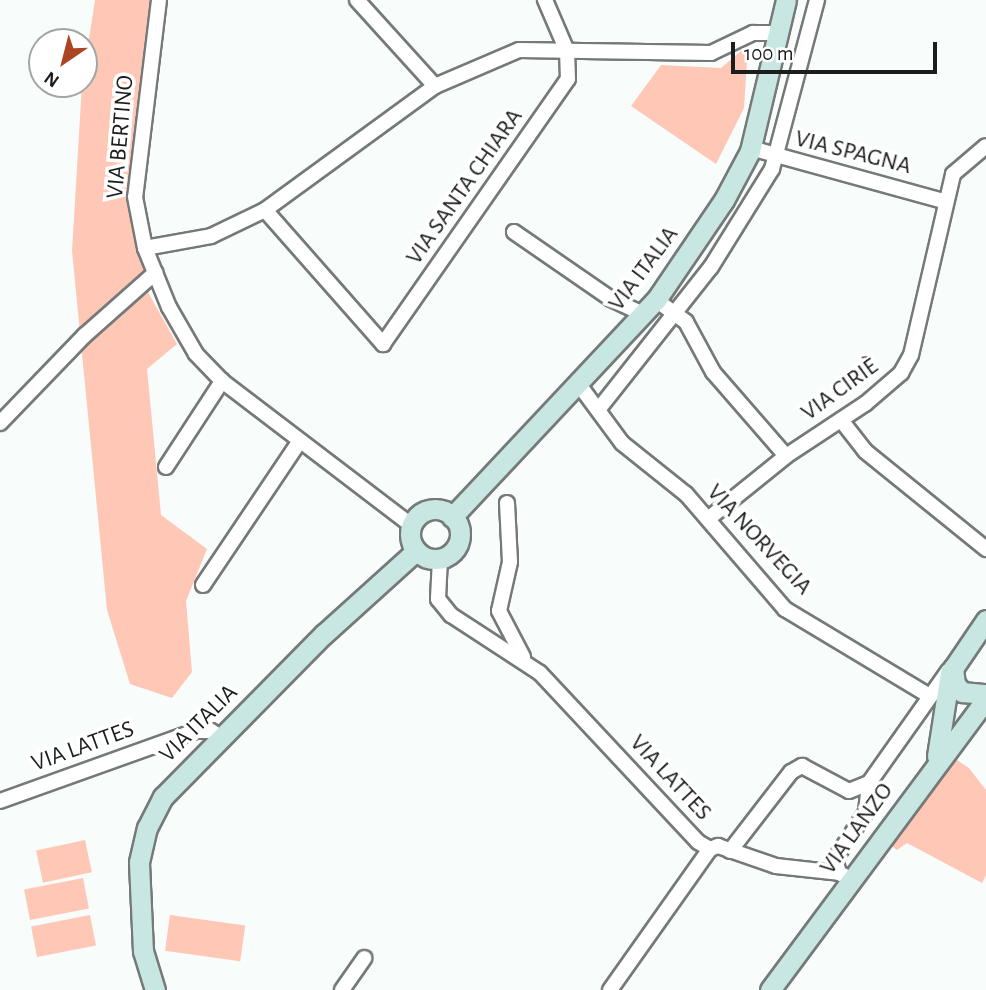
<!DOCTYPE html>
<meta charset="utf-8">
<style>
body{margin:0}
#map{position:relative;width:986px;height:990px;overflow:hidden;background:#f8fcfb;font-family:"Alegreya Sans",sans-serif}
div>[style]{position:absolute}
.green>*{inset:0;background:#ffc7b6;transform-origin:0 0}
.roads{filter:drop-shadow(2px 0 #757978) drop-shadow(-2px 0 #757978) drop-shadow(0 2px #757978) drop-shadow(0 -2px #757978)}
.street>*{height:14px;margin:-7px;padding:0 7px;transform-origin:7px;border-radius:7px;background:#fff}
.secondary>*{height:19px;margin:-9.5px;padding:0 9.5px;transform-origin:9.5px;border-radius:9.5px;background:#c8e7e2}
.secondary>.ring{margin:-9.5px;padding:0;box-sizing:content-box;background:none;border:19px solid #c8e7e2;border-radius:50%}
span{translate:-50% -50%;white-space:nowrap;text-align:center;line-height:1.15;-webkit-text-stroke:7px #fff;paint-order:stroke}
.street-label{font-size:24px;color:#1c1e1e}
.north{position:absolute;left:28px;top:28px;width:70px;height:70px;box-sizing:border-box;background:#fff;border:2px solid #a4a5a5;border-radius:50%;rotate:215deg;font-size:19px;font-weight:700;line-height:28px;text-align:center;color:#1c1e1e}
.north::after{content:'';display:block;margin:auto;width:24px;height:32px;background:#ac4521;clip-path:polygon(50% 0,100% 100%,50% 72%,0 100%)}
.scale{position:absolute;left:731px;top:42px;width:206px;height:32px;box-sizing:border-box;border:4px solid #1c1e1e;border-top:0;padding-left:9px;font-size:21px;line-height:24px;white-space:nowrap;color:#1c1e1e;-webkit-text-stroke:5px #fff;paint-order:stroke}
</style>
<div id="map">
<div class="green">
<i style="clip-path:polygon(95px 0,151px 0,128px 199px,149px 294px,177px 344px,147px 369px,161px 515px,207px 549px,186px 601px,192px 672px,172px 698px,130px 684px,107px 610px,72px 251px,82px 84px)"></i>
<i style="clip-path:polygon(748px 45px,744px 108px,716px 164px,631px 106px,661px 65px,721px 68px)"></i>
<i style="clip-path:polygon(954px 758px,969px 768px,986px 790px,986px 875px,982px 883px,907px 843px,897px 850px,889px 844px)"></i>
<i style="left:85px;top:840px;width:33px;height:50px;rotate:78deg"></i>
<i style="left:83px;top:878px;width:31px;height:60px;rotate:79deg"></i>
<i style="left:90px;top:915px;width:31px;height:60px;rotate:79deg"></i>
<i style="left:170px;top:915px;width:76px;height:36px;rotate:8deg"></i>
</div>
<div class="roads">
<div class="street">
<i style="left:159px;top:0;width:198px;rotate:96.9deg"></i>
<i style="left:135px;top:197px;width:52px;rotate:78.9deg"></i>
<i style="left:145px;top:248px;width:64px;rotate:67.9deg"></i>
<i style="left:169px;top:307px;width:54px;rotate:60.1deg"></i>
<i style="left:196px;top:354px;width:37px;rotate:46deg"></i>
<i style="left:222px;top:381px;width:238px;rotate:37.3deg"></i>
<i style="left:357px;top:0;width:116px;rotate:47.8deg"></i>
<i style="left:751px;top:148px;width:200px;rotate:15.4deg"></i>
<i style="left:265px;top:210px;width:179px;rotate:48.6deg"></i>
<i style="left:383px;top:344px;width:323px;rotate:-55.1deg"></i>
<i style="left:568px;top:79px;width:28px;rotate:-92deg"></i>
<i style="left:567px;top:51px;width:56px;rotate:-113.3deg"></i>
<i style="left:514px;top:232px;width:118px;rotate:34.6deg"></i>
<i style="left:611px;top:299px;width:35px;rotate:25deg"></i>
<i style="left:145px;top:248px;width:67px;rotate:-10.3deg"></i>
<i style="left:211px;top:236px;width:60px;rotate:-25.7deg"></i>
<i style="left:265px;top:210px;width:210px;rotate:-36.1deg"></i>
<i style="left:435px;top:86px;width:91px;rotate:-23.2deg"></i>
<i style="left:519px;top:50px;width:192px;rotate:0.9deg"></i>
<i style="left:711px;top:53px;width:47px;rotate:-25.5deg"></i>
<i style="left:753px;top:33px;width:27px"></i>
<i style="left:656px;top:300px;width:37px;rotate:36deg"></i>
<i style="left:686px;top:322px;width:57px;rotate:61.6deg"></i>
<i style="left:713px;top:372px;width:111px;rotate:49deg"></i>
<i style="left:580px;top:386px;width:71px;rotate:53.6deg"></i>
<i style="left:622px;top:443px;width:82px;rotate:38.6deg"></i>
<i style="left:686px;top:494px;width:152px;rotate:49.3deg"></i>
<i style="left:785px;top:609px;width:169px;rotate:31deg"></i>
<i style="left:598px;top:410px;width:182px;rotate:-51.7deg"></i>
<i style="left:711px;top:267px;width:115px;rotate:-58.1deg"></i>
<i style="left:772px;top:169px;width:175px;rotate:-75.1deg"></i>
<i style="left:841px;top:420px;width:39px;rotate:52deg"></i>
<i style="left:865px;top:451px;width:156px;rotate:39deg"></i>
<i style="left:0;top:423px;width:122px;rotate:-46deg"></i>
<i style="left:85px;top:335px;width:94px;rotate:-41.5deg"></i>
<i style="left:166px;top:467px;width:103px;rotate:-56.9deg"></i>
<i style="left:507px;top:503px;width:59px;rotate:87.1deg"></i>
<i style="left:510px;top:562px;width:50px;rotate:102.7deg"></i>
<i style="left:499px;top:611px;width:52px;rotate:62.4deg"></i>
<i style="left:708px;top:519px;width:100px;rotate:-38.9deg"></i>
<i style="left:786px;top:456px;width:95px;rotate:-33.4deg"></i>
<i style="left:865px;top:404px;width:48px;rotate:-40.7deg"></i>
<i style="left:901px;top:373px;width:21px;rotate:-61deg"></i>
<i style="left:911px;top:355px;width:186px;rotate:-76.9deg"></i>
<i style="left:953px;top:174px;width:43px;rotate:-40.3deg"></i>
<i style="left:440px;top:559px;width:40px;rotate:92.9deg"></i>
<i style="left:438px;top:599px;width:21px;rotate:51deg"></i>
<i style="left:451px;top:615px;width:106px;rotate:33.1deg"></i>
<i style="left:540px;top:673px;width:231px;rotate:46.9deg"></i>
<i style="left:698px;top:842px;width:14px;rotate:30deg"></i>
<i style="left:710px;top:849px;width:9px;rotate:-21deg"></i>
<i style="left:718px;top:846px;width:61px;rotate:19deg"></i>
<i style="left:776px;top:866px;width:63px;rotate:6.3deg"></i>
<i style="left:839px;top:873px;width:13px;rotate:27deg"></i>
<i style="left:203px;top:585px;width:172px;rotate:-56.1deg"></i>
<i style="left:0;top:801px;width:208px;rotate:-19.7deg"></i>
<i style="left:196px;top:731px;width:15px"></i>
<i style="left:211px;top:731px;width:12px;rotate:31deg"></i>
<i style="left:730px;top:851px;width:100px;rotate:-52.3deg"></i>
<i style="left:791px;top:772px;width:13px;rotate:-29deg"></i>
<i style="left:802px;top:766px;width:53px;rotate:28deg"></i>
<i style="left:849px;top:791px;width:22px;rotate:-22deg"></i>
<i style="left:869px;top:783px;width:138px;rotate:-54.7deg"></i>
<i style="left:839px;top:873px;width:15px;rotate:-106deg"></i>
<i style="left:835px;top:859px;width:56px;rotate:-56.6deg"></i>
<i style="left:866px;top:812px;width:29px;rotate:-84deg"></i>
<i style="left:342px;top:990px;width:39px;rotate:-55deg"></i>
<i style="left:610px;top:990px;width:173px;rotate:-54.7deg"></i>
</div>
<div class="secondary">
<i class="ring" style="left:410px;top:509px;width:31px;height:31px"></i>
<i style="left:452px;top:517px;width:298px;rotate:-46.8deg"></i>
<i style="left:656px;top:300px;width:121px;rotate:-55.8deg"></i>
<i style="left:724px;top:200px;width:55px;rotate:-62deg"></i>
<i style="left:750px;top:151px;width:155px;rotate:-76.6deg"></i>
<i style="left:953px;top:668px;width:16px;rotate:83deg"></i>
<i style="left:955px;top:684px;width:11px;rotate:49deg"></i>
<i style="left:962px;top:692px;width:24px;rotate:5deg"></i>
<i style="left:937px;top:756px;width:84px;rotate:-81.1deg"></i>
<i style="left:950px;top:673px;width:64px;rotate:-55.8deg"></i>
<i style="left:155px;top:990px;width:41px;rotate:-107.1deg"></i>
<i style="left:143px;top:951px;width:89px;rotate:-92.6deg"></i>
<i style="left:139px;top:862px;width:35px;rotate:-77deg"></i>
<i style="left:147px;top:828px;width:35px;rotate:-63deg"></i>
<i style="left:163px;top:797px;width:229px;rotate:-45.4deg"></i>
<i style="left:324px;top:634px;width:124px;rotate:-42.1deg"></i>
<i style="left:770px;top:990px;width:362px;rotate:-53.4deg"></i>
</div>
</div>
<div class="street-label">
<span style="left:121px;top:137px;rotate:-85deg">VIA BERTINO</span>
<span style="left:853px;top:153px;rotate:14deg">VIA SPAGNA</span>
<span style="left:465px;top:187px;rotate:-55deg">VIA SANTA CHIARA</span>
<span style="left:644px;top:269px;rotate:-53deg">VIA ITALIA</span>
<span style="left:840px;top:390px;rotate:-36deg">VIA CIRIÈ</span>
<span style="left:759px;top:540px;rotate:47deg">VIA NORVEGIA</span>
<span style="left:199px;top:724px;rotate:-45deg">VIA ITALIA</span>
<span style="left:83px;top:747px;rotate:-20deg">VIA LATTES</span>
<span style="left:670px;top:778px;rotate:47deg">VIA LATTES</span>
<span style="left:857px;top:829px;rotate:-54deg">VIA LANZO</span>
</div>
<div class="north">N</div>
<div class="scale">100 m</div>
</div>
